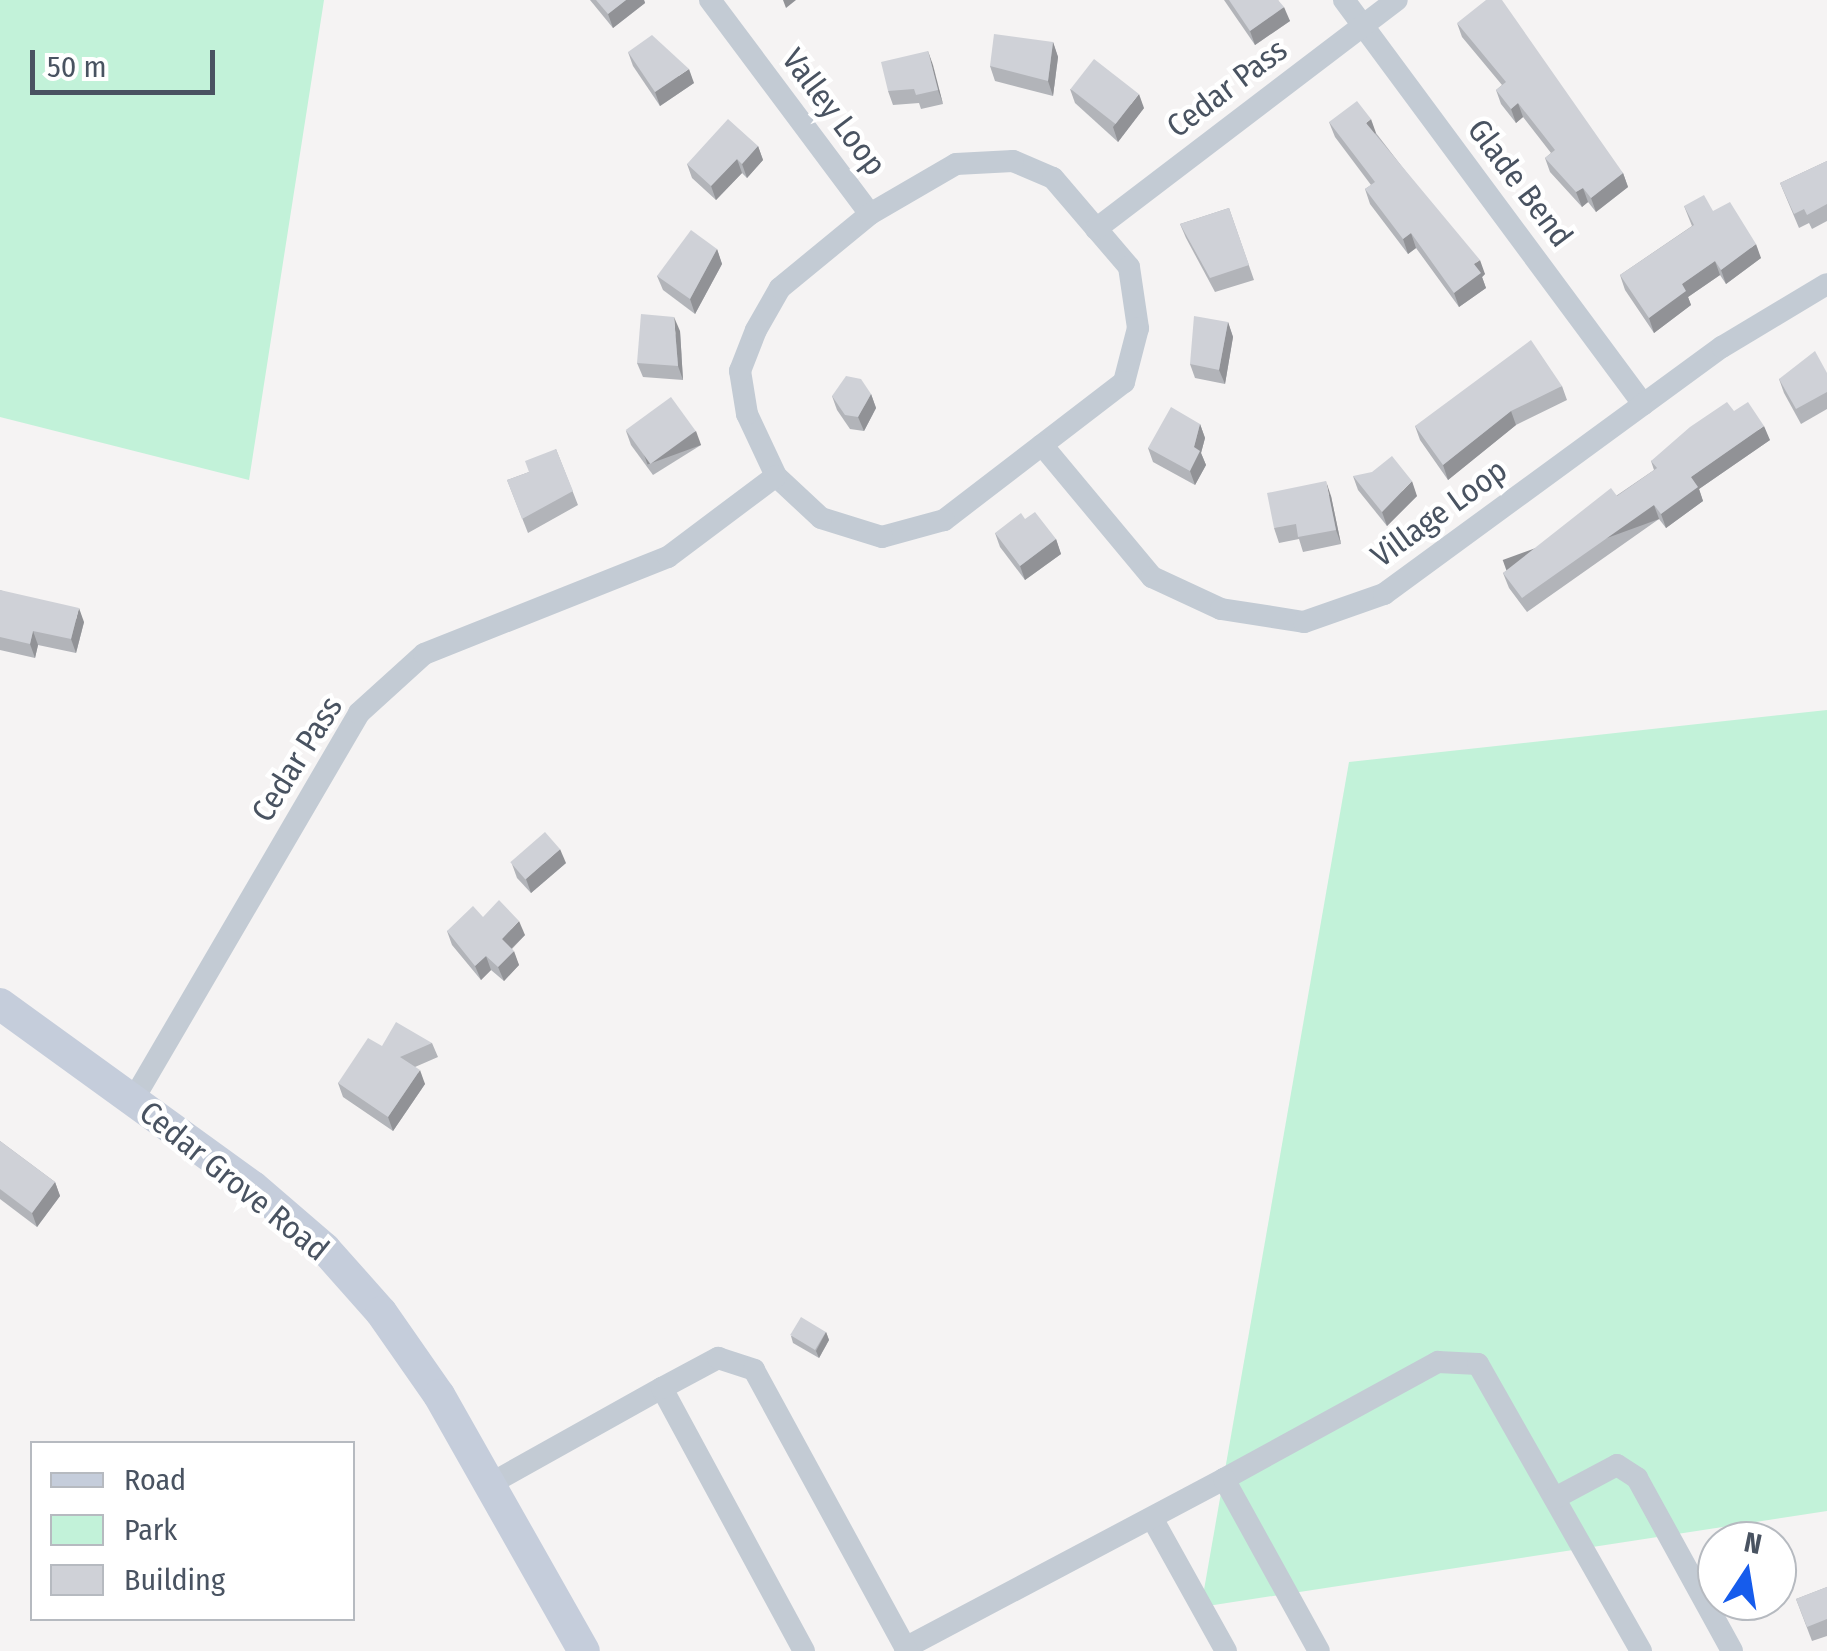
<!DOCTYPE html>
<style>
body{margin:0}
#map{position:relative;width:1827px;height:1651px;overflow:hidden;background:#f5f3f3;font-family:"Fira Sans Condensed",sans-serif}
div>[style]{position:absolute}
.green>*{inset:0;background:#c2f2d9}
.street>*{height:22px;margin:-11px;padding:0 11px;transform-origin:11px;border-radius:11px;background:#c3cbd4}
.secondary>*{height:32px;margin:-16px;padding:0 16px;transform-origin:16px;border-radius:16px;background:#c5cddb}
.wall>*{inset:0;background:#b2b4b9}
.shaded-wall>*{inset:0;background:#919296;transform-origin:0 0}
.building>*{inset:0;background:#cfd1d7;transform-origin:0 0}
span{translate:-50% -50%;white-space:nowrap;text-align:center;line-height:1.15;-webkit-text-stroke:9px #fff;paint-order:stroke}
.street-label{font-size:32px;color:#495361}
.legend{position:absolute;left:30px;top:1441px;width:325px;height:180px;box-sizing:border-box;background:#fff;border:2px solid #b6bac0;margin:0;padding:12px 18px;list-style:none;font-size:30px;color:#495361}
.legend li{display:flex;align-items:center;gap:20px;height:50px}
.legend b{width:50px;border:2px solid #b6bac0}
.north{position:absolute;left:1697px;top:1521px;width:100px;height:100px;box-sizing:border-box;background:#fff;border:2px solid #b6bac0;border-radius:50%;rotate:12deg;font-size:28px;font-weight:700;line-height:40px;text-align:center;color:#495361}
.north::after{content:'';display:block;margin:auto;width:35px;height:45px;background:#165cec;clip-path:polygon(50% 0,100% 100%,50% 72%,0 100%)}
.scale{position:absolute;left:30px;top:50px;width:185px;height:45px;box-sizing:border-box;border:5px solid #495361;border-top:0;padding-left:12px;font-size:30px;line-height:35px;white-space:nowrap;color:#495361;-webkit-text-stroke:8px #fff;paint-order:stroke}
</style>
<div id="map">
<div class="green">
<i style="clip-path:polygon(0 0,324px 0,249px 480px,0 417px)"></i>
<i style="clip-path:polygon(1827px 710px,1827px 1511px,1201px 1607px,1349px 762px)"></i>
</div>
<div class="street">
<i style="left:710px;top:0;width:267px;rotate:53.2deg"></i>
<i style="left:1344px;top:0;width:503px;rotate:53.49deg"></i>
<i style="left:1013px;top:161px;width:43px;rotate:23deg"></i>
<i style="left:1053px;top:178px;width:117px;rotate:49.5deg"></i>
<i style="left:1129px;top:267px;width:62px;rotate:81.6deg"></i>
<i style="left:1138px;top:328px;width:56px;rotate:104.5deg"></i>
<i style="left:1124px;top:382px;width:227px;rotate:142.5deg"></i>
<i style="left:944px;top:520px;width:64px;rotate:164.7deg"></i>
<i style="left:882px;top:537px;width:64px;rotate:-162.7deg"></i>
<i style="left:821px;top:518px;width:62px;rotate:-137deg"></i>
<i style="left:776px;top:476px;width:68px;rotate:-115.1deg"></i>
<i style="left:747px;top:414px;width:44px;rotate:-99.2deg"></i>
<i style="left:740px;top:371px;width:44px;rotate:-68.7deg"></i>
<i style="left:756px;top:330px;width:48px;rotate:-60.3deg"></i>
<i style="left:780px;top:288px;width:117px;rotate:-39.4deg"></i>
<i style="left:870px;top:214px;width:99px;rotate:-30.2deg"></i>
<i style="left:956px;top:164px;width:57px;rotate:-3deg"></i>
<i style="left:1096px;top:229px;width:378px;rotate:-37.3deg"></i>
<i style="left:1042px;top:445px;width:172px;rotate:50.2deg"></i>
<i style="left:1152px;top:577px;width:76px;rotate:24.9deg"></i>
<i style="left:1221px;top:609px;width:84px;rotate:8.9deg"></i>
<i style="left:1304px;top:622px;width:85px;rotate:-19.3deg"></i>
<i style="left:1384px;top:594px;width:419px;rotate:-36.2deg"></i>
<i style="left:1722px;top:347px;width:122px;rotate:-31deg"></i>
<i style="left:133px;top:1100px;width:448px;rotate:-59.7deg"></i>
<i style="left:359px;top:713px;width:88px;rotate:-42.2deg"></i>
<i style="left:424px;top:654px;width:263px;rotate:-21.7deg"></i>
<i style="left:668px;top:557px;width:135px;rotate:-36.9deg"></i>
<i style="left:1224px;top:1479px;width:244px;rotate:-28.7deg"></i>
<i style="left:1438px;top:1362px;width:40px;rotate:2.9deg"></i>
<i style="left:1478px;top:1364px;width:330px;rotate:60.4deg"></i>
<i style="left:490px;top:1484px;width:197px;rotate:-29.2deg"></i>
<i style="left:1555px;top:1498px;width:70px;rotate:-28deg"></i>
<i style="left:1617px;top:1465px;width:24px;rotate:33deg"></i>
<i style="left:1637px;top:1478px;width:197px;rotate:61.2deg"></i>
<i style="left:1152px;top:1518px;width:152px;rotate:60.9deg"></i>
<i style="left:905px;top:1648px;width:361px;rotate:-27.9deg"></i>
<i style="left:1224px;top:1479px;width:196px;rotate:61.1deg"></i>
<i style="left:804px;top:1651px;width:299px;rotate:-118.4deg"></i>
<i style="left:662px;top:1388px;width:64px;rotate:-28.2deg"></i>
<i style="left:718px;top:1358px;width:38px;rotate:18deg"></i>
<i style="left:754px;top:1370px;width:320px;rotate:61.4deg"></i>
</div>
<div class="secondary">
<i style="left:0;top:1004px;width:312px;rotate:35.9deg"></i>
<i style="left:253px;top:1187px;width:95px;rotate:40.7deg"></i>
<i style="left:325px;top:1249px;width:84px;rotate:48.4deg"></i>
<i style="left:381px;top:1312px;width:101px;rotate:55.1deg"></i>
<i style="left:439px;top:1395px;width:294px;rotate:60.5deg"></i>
</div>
<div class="wall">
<i style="clip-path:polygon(590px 0,644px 0,645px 3px,613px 28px)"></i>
<i style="clip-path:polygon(1224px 0,1278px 0,1290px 21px,1255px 45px)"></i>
<i style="clip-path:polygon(1457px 23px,1623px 173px,1628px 187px,1596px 212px,1588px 202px,1582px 207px,1550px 172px,1545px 158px,1551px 153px,1523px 117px,1516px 123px,1501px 104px,1496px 90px,1502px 85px,1462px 37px)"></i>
<i style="clip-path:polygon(1053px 42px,1058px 57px,1053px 96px,995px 81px,990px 66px)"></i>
<i style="clip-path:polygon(928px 51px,943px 104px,921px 109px,919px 103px,893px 105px,888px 91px)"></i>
<i style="clip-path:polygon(628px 52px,694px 83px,660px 106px,633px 66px)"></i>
<i style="clip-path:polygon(1070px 89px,1144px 108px,1118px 142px,1075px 103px)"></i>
<i style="clip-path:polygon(1329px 122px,1376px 133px,1485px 274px,1482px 277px,1486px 288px,1459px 307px,1416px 248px,1408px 254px,1370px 204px,1365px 189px,1371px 185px,1335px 137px)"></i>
<i style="clip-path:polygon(758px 146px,763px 160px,747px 178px,742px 173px,716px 200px,692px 178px,687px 164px)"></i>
<i style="clip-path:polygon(1827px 161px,1827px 221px,1812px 229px,1809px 223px,1799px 228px,1780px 183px)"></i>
<i style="clip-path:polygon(1684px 206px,1713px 211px,1761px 258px,1726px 284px,1720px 275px,1688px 297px,1691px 305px,1654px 333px,1625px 290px,1620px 275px,1692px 226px)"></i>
<i style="clip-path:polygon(1229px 208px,1254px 280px,1215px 292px,1186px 238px,1180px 224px)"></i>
<i style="clip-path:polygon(717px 249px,722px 264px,695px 314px,663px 290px,657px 276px)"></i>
<i style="clip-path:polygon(1228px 322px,1233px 337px,1225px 384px,1195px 378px,1190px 364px)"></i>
<i style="clip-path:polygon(680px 331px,683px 380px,643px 377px,637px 363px)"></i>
<i style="clip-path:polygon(1827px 373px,1827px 409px,1801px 424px,1784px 393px,1779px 379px)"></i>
<i style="clip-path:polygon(1562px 386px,1567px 400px,1516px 425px,1448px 480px,1420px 440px,1415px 426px)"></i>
<i style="clip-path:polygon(871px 394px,876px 408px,864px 431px,850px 429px,837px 410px,832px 396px)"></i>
<i style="clip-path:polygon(1734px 411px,1770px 440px,1699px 489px,1703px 501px,1666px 528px,1659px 519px,1527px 612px,1509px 588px,1503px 573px,1654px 470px,1651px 461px)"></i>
<i style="clip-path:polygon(1200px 424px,1205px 438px,1201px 453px,1206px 465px,1195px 485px,1153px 462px,1148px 448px)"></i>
<i style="clip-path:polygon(626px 431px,701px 445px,653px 475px,631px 445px)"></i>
<i style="clip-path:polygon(556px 449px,578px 505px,528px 533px,507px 480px,529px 472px)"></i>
<i style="clip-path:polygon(1353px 476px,1417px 496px,1387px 526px,1358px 490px)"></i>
<i style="clip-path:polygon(1331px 496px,1341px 544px,1303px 552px,1299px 539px,1279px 543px,1274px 528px)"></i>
<i style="clip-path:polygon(995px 533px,1056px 539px,1061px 554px,1025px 580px,1000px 547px)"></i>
<i style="clip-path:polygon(0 590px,84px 622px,76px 653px,38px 645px,35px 658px,0 650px)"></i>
<i style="clip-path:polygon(566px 863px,531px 893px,517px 878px,512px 864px)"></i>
<i style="clip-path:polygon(483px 917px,525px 935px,512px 949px,519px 965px,504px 981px,491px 970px,481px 980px,452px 945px,447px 931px)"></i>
<i style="clip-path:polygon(432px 1043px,438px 1057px,415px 1067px,425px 1084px,393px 1131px,343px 1097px,338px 1083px,382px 1046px)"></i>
<i style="clip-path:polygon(0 1141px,55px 1182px,60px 1196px,37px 1227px,0 1199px)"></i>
<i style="clip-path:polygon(826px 1332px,829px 1340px,819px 1358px,793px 1343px,791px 1336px)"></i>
<i style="clip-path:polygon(1827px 1587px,1827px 1636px,1812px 1641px,1796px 1599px)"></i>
</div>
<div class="shaded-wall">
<i style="clip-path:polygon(626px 0,644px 0,645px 3px,613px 28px,608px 14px)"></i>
<i style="clip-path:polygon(783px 0,796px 0,786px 8px)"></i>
<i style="clip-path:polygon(1284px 7px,1290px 21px,1255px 45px,1250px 31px)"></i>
<i style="clip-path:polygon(1053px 42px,1058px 57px,1053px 96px,1048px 81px)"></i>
<i style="clip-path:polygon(928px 51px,933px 65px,943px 104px,938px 90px)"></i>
<i style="clip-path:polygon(689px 69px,694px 83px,660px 106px,655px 92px)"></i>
<i style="clip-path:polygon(1139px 94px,1144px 108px,1118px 142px,1113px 127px)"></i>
<i style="clip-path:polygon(1518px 103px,1523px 117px,1516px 123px,1511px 109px)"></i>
<i style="clip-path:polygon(1371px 119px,1376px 133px,1371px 137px,1366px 123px)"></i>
<i style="clip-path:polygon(758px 146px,763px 160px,747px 178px,742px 164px)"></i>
<i style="clip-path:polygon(737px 159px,742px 173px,716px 200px,711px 186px)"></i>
<i style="clip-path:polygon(1623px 173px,1628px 187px,1596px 212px,1591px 198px)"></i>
<i style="clip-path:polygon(1583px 188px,1588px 202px,1582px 207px,1576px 192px)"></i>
<i style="clip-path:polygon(1411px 233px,1416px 248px,1408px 254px,1403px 239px)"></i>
<i style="clip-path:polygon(1756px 244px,1761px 258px,1726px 284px,1721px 270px)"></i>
<i style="clip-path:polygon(717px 249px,722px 264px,695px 314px,690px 299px)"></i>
<i style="clip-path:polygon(1480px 260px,1485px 274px,1482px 277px,1486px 288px,1459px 307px,1454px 293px,1474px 264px)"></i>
<i style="clip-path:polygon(1715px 261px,1720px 275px,1688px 297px,1691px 305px,1654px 333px,1649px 318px,1682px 284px)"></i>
<i style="clip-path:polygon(674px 317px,680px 331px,683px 380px,678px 366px)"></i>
<i style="clip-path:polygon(1228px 322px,1233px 337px,1225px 384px,1219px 370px)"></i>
<i style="clip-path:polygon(871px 394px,876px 408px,864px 431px,858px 417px)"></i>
<i style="clip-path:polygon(1511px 411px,1516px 425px,1448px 480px,1443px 465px)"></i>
<i style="clip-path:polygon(1200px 424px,1205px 438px,1201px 453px,1206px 465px,1195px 485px,1190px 471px,1194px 447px)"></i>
<i style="clip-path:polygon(1764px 426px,1770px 440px,1699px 489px,1703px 501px,1666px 528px,1661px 514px,1691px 477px)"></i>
<i style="left:696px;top:431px;width:15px;height:57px;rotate:70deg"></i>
<i style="clip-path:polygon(1326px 481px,1331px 496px,1341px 544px,1336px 530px)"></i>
<i style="clip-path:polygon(1412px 481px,1417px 496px,1387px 526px,1382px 512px)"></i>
<i style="left:1654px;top:505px;width:15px;height:161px;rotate:70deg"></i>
<i style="clip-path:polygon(1056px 539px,1061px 554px,1025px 580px,1020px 566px)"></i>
<i style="clip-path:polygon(79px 608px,84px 622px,76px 653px,71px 639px)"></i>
<i style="clip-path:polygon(33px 631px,38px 645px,35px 658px,30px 644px)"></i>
<i style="clip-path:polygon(560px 849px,566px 863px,531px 893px,526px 879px)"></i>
<i style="clip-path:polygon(519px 921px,525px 935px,507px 953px,502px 939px)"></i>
<i style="clip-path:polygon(514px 951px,519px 965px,504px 981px,498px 967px)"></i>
<i style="clip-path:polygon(486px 956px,491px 970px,481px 980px,475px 966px)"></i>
<i style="clip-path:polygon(420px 1070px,425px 1084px,393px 1131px,388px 1117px)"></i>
<i style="clip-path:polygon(55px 1182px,60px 1196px,37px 1227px,32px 1213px)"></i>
<i style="clip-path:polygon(826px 1332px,829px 1340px,819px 1358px,816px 1351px)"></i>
</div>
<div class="building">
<i style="clip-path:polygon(596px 0,626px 0,608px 14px)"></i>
<i style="clip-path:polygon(1229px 0,1278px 0,1284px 7px,1250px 31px)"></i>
<i style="clip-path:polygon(1486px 0,1502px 0,1623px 173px,1591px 198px,1583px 188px,1576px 192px,1545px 158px,1555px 150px,1518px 103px,1511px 109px,1496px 90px,1506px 82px,1457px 23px)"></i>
<i style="clip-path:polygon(994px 34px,1053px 42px,1048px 81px,990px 66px)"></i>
<i style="clip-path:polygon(652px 35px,689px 69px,655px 92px,628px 52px)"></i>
<i style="clip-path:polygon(928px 51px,938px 90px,916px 95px,914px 89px,888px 91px,881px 62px)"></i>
<i style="left:1094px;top:59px;width:57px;height:38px;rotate:38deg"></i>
<i style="clip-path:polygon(1357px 101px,1371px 119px,1366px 123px,1480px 260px,1474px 264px,1481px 273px,1454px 293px,1411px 233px,1403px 239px,1365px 189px,1375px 182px,1329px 122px)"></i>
<i style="clip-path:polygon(728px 119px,758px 146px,742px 164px,737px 159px,711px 186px,687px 164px)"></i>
<i style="clip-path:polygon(1827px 161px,1827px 204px,1807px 215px,1804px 209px,1794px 214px,1780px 183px)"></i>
<i style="clip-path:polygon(1704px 195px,1713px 211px,1730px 202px,1756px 244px,1721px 270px,1715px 261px,1682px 284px,1686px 291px,1649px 318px,1620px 275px,1694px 225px,1684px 206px)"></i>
<i style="clip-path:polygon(1229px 208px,1249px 265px,1210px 278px,1180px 224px)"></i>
<i style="clip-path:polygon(691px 230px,717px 249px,690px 299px,657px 276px)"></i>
<i style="clip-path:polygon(641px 314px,674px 317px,678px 366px,637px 363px)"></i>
<i style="clip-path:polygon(1194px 316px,1228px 322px,1219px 370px,1190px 364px)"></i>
<i style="clip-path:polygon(1531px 340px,1562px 386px,1511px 411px,1443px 465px,1415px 426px)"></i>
<i style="clip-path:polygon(1815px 351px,1827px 373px,1827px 392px,1796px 409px,1779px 379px)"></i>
<i style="clip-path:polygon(846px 376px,861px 379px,871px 394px,858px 417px,845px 415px,832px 396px)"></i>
<i style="left:671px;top:397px;width:42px;height:56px;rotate:54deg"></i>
<i style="clip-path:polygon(1727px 402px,1734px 411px,1748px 402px,1764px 426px,1691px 477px,1698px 487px,1661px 514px,1654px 505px,1522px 598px,1503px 573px,1611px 488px,1617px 496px,1657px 468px,1651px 461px,1690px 427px)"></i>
<i style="clip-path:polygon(1171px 407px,1200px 424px,1194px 447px,1200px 451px,1190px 471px,1148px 448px)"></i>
<i style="clip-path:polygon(556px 449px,573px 491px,522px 519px,507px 480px,529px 472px,525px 461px)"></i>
<i style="clip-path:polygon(1392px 456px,1412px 481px,1382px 512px,1353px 476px,1372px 472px)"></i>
<i style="clip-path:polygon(1326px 481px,1336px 530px,1298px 537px,1296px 524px,1274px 528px,1267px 493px)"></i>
<i style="clip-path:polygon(1035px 512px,1056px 539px,1020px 566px,995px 533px,1021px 513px,1025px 519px)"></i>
<i style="clip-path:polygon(0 590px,79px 608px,71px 639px,33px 631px,30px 644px,0 637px)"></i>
<i style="left:545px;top:832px;width:23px;height:46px;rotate:49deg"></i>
<i style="clip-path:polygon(499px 900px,519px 921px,502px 939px,514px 951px,498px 967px,486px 956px,475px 966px,447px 931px,473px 906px,483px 917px)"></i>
<i style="clip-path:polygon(396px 1022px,432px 1043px,400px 1057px,420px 1070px,388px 1117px,338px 1083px,368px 1038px,382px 1046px)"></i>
<i style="clip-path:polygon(0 1141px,55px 1182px,32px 1213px,0 1189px)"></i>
<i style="left:801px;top:1317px;width:29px;height:21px;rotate:31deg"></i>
<i style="clip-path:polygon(1827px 1587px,1827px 1619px,1807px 1627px,1796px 1599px)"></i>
</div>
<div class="street-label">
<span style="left:1227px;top:88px;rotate:-37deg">Cedar Pass</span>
<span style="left:834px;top:112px;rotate:53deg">Valley Loop</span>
<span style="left:1520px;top:183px;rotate:53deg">Glade Bend</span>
<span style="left:1439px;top:513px;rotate:-36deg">Village Loop</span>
<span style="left:297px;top:759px;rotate:-58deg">Cedar Pass</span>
<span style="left:234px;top:1181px;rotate:39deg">Cedar Grove Road</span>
</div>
<ul class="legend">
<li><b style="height:12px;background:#c5cddb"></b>Road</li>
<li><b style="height:28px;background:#c2f2d9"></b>Park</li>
<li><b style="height:28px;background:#cfd1d7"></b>Building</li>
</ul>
<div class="north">N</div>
<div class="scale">50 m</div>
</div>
